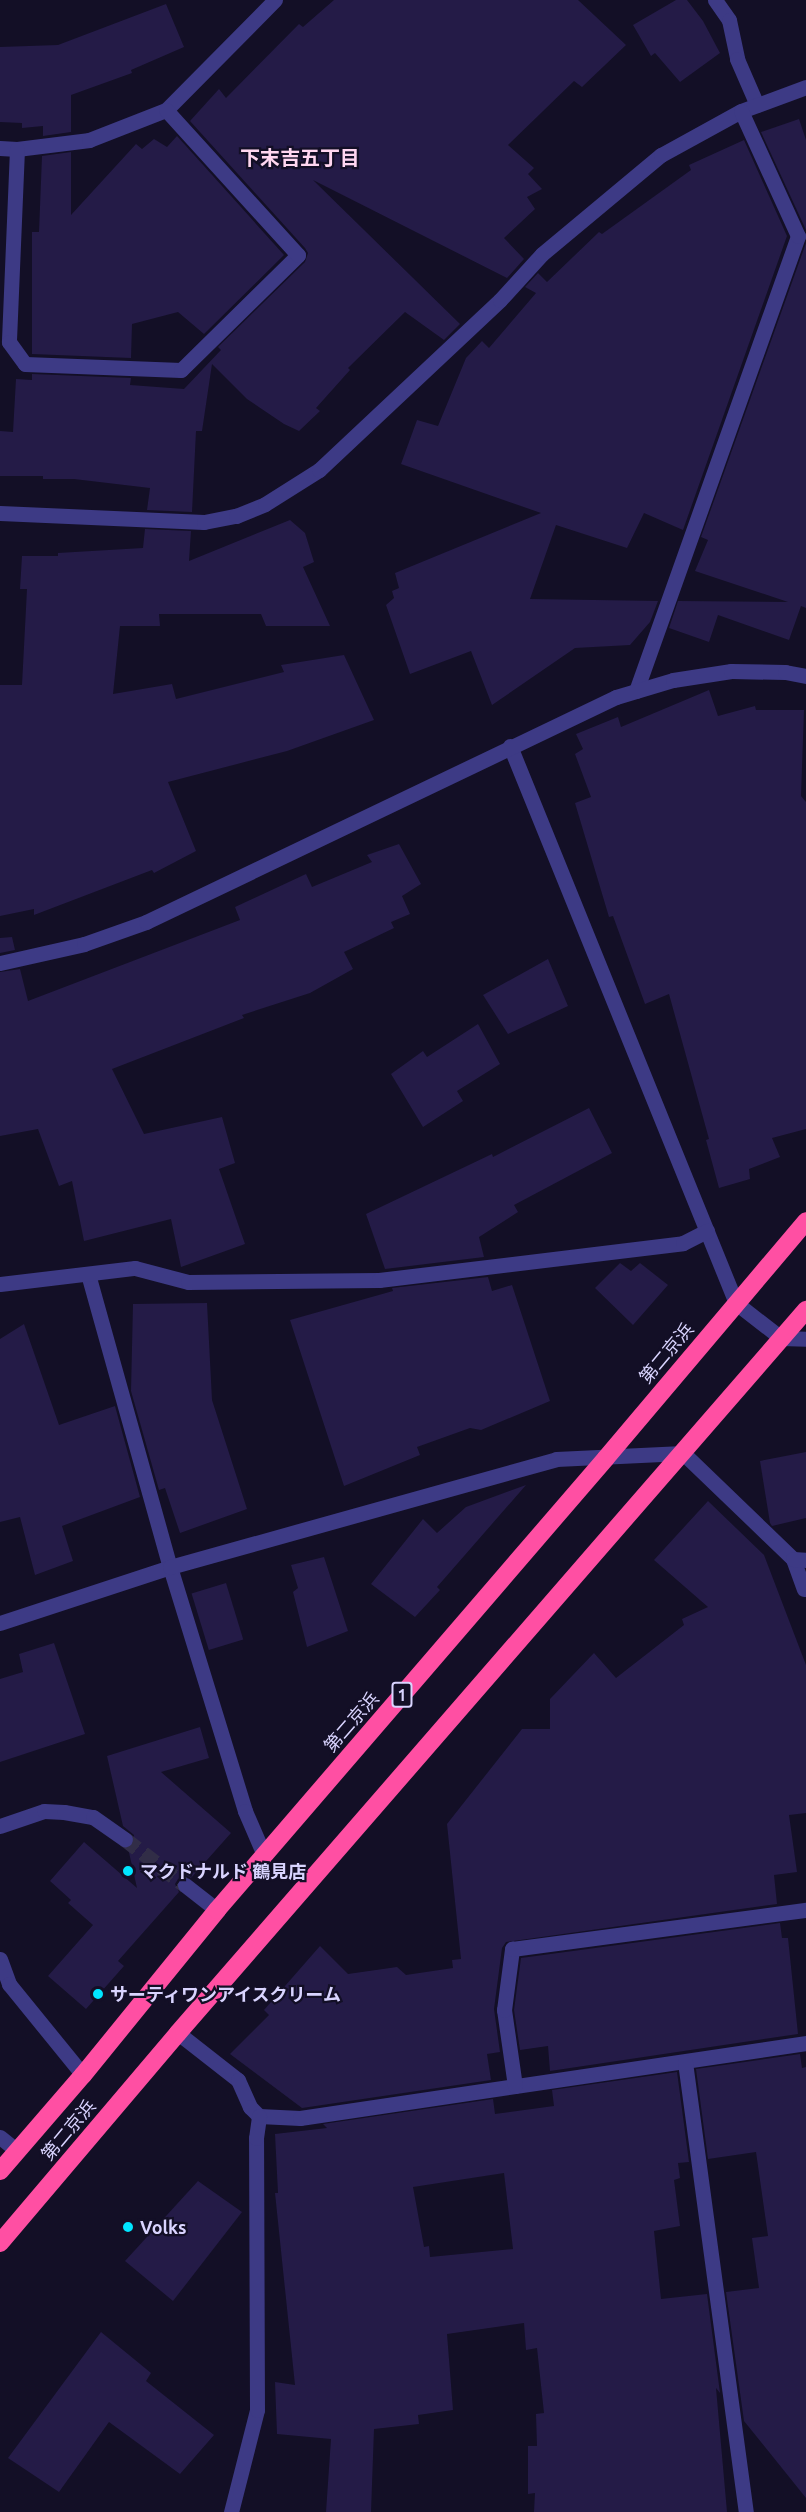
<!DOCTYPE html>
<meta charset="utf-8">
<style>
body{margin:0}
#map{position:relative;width:806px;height:2512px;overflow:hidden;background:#130f26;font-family:Ubuntu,"Noto Sans JP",sans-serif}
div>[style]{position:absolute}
.building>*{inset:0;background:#241b47;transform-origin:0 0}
.minor-tunnel>*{height:15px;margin-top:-7.5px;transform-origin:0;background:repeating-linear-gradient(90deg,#312d47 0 15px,transparent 0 23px)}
.minor>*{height:15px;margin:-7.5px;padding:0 7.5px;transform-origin:7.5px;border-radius:7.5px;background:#3d3a85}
.highway>*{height:18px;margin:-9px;padding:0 9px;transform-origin:9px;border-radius:9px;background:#ff4fa3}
.dots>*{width:16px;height:16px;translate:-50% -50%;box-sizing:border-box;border:3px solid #130f26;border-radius:50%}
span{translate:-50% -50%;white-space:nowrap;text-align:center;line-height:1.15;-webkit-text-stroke:4.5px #130f26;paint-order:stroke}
.shield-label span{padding:2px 4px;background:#130f26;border:2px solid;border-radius:4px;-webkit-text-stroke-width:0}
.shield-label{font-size:16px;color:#d9d4ff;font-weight:700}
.street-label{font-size:18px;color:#d9d4ff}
.poi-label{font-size:18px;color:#d9d4ff;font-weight:700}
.left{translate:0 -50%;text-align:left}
.neighbourhood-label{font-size:20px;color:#ffd6f0;font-weight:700}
</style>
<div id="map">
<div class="building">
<i style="clip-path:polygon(334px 0,578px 0,626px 45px,582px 87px,574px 81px,508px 145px,534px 168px,528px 174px,542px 189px,527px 197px,535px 209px,504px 238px,524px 259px,507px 278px,313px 180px,460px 324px,444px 340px,405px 312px,348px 368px,350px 370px,316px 408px,320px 411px,299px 431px,284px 424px,247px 399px,212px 364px,202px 431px,196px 431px,192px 512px,147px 510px,150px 488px,74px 479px,43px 479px,43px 476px,0 476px,0 431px,13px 432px,16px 379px,32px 380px,32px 374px,131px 378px,130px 385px,184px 389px,221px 350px,218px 347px,305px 262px,308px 253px,305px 248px,190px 121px,219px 89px,226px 98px,299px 24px,303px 27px)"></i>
<i style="clip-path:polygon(676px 0,687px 0,703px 21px,720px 53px,680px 82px,655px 53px,651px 56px,633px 25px)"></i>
<i style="clip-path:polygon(166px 4px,184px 47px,131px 70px,132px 73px,71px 95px,71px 132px,43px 136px,43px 126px,22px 128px,22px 123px,0 122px,0 47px,58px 45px)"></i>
<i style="clip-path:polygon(799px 119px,806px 140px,806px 230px,761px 132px)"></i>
<i style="clip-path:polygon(177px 136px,284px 255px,204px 334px,178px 312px,132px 324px,131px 358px,32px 354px,32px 232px,39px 232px,42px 156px,71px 152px,71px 215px,136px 144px,142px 149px,154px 139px,167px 147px)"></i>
<i style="clip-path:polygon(744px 140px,787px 236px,683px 530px,644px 513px,627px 548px,556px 525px,530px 599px,658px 601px,650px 622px,630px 645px,575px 648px,492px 705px,471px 651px,410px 674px,386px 605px,394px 598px,392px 591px,399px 588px,395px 573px,541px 513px,401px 464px,417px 420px,438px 426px,466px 358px,482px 341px,489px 348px,536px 293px,525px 287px,538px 273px,547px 282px,599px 232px,602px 234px,691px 170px,689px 165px)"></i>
<i style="clip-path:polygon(806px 243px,806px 608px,801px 606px,789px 640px,718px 615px,709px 642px,669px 628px,678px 601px,788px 602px,695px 571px,708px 540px,701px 537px)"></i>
<i style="clip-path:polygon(290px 520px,305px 533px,314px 562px,303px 567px,330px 626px,266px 626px,261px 614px,159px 614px,160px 626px,120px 626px,113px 694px,172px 684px,176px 699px,284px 672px,281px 665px,344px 655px,374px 720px,287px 751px,168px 782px,196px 851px,154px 873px,152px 870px,34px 915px,34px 909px,0 916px,0 685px,22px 685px,27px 589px,20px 589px,22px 556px,58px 556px,58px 553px,143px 548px,145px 529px,191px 531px,189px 561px)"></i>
<i style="clip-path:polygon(709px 690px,718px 716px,755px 706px,756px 710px,804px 710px,801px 796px,806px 802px,806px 1129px,772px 1138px,780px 1157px,749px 1169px,750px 1179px,719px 1188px,706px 1140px,709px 1139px,669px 994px,645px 1004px,613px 916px,609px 917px,575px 803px,591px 797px,575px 754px,583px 749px,576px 734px,618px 717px,621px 727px)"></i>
<i style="clip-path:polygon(399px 844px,421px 884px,402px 896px,410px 914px,391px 922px,394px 928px,344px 952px,353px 969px,310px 993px,242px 1015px,244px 1018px,112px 1069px,144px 1134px,222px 1117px,235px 1163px,219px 1169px,245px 1244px,181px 1267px,171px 1219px,84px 1241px,72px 1181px,59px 1186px,38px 1129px,0 1136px,0 972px,20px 969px,28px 1001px,240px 920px,235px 907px,306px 874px,312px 887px,372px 862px,367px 855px)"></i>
<i style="clip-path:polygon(12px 937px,15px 950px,0 953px,0 938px)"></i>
<i style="clip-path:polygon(548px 959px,568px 1006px,508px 1034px,483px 995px)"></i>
<i style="clip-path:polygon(478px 1024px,500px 1064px,457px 1091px,463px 1101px,423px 1127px,391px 1074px,423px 1051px,427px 1057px)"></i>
<i style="clip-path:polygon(589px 1108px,612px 1153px,514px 1205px,518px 1212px,479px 1237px,484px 1257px,385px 1269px,366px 1214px,492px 1154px,493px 1157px)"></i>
<i style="clip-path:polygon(620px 1263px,631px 1271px,640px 1263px,668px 1285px,633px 1325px,595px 1288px)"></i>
<i style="clip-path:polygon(488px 1277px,492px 1291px,512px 1285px,550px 1401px,481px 1430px,470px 1428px,417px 1447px,420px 1455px,344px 1486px,290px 1320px,393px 1291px,392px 1288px)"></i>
<i style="clip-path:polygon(207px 1303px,212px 1400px,247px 1509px,180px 1533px,165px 1488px,159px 1490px,131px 1391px,133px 1304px)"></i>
<i style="clip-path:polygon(24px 1324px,59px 1425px,115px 1406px,140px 1497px,62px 1526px,73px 1561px,35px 1575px,20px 1517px,0 1522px,0 1339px)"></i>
<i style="clip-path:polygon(806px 1452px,806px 1518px,772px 1526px,770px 1523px,760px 1461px)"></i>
<i style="clip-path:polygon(526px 1485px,437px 1587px,440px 1590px,415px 1617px,371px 1584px,423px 1519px,437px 1533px,466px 1507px)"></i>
<i style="clip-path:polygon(708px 1501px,764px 1555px,806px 1665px,806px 1813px,789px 1815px,797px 1872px,774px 1875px,777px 1904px,506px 1942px,502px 1948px,494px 2009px,500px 2052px,487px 2054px,491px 2080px,302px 2108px,230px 2054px,269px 2015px,264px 2010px,320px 1946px,348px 1974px,397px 1967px,406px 1975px,453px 1968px,452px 1960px,461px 1959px,447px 1824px,522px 1729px,550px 1729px,550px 1699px,594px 1653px,616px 1678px,684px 1625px,682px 1619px,708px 1607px,654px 1560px)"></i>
<i style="clip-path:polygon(324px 1557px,348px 1631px,307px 1647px,293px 1592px,298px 1588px,291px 1565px)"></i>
<i style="left:226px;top:1583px;width:59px;height:36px;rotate:73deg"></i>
<i style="clip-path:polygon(54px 1643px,85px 1734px,0 1762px,0 1679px,23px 1672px,19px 1654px)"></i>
<i style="clip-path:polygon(200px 1727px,209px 1758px,161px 1772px,231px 1833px,191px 1878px,186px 1875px,178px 1879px,175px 1884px,179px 1892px,118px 1961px,124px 1966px,86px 2009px,48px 1976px,93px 1925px,68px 1903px,71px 1900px,50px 1881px,84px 1842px,137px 1888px,128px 1848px,133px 1844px,134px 1835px,123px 1826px,107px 1756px)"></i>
<i style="clip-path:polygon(780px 1923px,782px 1938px,788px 1938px,798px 2034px,550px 2071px,548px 2046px,520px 2050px,514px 2010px,521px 1958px)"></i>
<i style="clip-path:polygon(800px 2054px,802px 2068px,806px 2067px,806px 2498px,744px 2421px,726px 2292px,759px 2288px,752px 2238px,768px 2236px,756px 2152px,708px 2159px,696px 2069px)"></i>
<i style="clip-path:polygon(evenodd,677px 2072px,689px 2162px,678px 2163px,680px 2178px,674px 2180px,680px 2226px,654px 2231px,661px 2299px,707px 2294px,720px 2393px,716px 2388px,727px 2512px,534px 2512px,535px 2493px,528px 2494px,528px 2446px,537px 2446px,536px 2414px,544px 2413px,537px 2348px,526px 2350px,524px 2323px,447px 2334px,453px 2410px,418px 2415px,419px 2424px,374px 2429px,371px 2512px,326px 2512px,331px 2439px,277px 2434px,275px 2382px,295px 2385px,275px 2193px,278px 2193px,275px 2134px,327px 2128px,323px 2124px,493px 2099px,495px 2114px,554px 2106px,552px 2090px,677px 2072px,504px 2173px,513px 2249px,430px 2257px,429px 2246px,424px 2247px,413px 2187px,504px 2173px)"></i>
<i style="clip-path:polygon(198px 2181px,242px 2212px,173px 2301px,125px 2261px)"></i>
<i style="clip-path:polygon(101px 2332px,151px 2373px,146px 2381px,214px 2435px,180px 2474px,109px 2422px,59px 2492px,8px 2458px)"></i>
</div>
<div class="minor-tunnel">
<i style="left:125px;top:1839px;width:76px;rotate:37.5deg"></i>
</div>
<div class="minor">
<i style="left:715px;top:0;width:24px;rotate:55deg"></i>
<i style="left:729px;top:20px;width:40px;rotate:78deg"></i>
<i style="left:737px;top:59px;width:50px;rotate:66.5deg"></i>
<i style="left:0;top:148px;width:17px;rotate:3deg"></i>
<i style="left:17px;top:149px;width:73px;rotate:-7.1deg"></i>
<i style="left:89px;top:140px;width:83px;rotate:-21.3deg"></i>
<i style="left:166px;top:110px;width:155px;rotate:-45.3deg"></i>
<i style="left:17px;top:149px;width:193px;rotate:92.4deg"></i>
<i style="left:9px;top:342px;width:27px;rotate:54deg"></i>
<i style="left:25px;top:364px;width:156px;rotate:2.2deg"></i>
<i style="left:181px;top:370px;width:164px;rotate:-44.5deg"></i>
<i style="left:298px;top:255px;width:196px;rotate:-132.3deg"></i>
<i style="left:0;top:513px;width:204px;rotate:2.5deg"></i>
<i style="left:204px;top:522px;width:33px;rotate:-11deg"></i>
<i style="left:236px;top:516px;width:31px;rotate:-22deg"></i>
<i style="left:265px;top:504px;width:64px;rotate:-32.2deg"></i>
<i style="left:319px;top:470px;width:248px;rotate:-43.2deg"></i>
<i style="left:500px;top:300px;width:62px;rotate:-47.6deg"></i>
<i style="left:542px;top:254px;width:155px;rotate:-39.8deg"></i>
<i style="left:661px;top:155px;width:91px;rotate:-28.8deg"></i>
<i style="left:741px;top:111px;width:69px;rotate:-20.3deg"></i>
<i style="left:636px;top:691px;width:483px;rotate:-70.4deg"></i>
<i style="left:798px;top:236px;width:137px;rotate:-114.5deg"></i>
<i style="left:510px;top:746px;width:601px;rotate:67.92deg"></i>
<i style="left:736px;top:1303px;width:57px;rotate:37.9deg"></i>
<i style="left:781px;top:1338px;width:25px;rotate:2deg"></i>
<i style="left:0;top:963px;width:86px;rotate:-12.7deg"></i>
<i style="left:84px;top:944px;width:66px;rotate:-19.5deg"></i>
<i style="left:146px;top:922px;width:521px;rotate:-25.58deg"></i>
<i style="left:616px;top:697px;width:59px;rotate:-16.6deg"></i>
<i style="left:673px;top:680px;width:59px;rotate:-8.8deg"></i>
<i style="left:731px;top:671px;width:54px;rotate:1.1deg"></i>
<i style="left:785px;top:672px;width:21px;rotate:11deg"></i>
<i style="left:88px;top:1274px;width:304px;rotate:74.4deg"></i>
<i style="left:170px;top:1567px;width:255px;rotate:72.9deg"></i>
<i style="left:245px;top:1811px;width:48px;rotate:66.6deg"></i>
<i style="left:0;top:1284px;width:136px;rotate:-6.8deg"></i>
<i style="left:135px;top:1268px;width:55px;rotate:14.8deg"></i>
<i style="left:188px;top:1282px;width:191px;rotate:-0.6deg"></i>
<i style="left:379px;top:1280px;width:306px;rotate:-6.9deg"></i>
<i style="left:683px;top:1243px;width:27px;rotate:-27deg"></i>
<i style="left:793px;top:1559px;width:32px;rotate:70deg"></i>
<i style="left:0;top:1623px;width:179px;rotate:-18.2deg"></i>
<i style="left:170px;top:1567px;width:401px;rotate:-15.6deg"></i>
<i style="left:556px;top:1459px;width:127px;rotate:-2.7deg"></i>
<i style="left:683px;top:1453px;width:153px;rotate:43.9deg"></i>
<i style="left:793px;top:1559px;width:13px;rotate:4deg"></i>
<i style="left:0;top:1826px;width:46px;rotate:-18.8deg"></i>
<i style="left:44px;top:1811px;width:20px;rotate:3deg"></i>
<i style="left:64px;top:1812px;width:29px;rotate:10deg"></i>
<i style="left:93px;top:1817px;width:39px;rotate:35deg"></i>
<i style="left:185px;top:1885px;width:41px;rotate:38deg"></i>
<i style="left:0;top:1959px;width:27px;rotate:70deg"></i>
<i style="left:9px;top:1984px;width:117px;rotate:50.9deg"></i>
<i style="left:178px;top:2033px;width:76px;rotate:38.1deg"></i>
<i style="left:238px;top:2080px;width:30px;rotate:66deg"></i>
<i style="left:250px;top:2107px;width:13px;rotate:45deg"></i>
<i style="left:259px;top:2116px;width:41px;rotate:2.8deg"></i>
<i style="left:300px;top:2118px;width:512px;rotate:-8.43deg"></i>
<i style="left:685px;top:2062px;width:454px;rotate:82.3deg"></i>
<i style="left:515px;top:2086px;width:77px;rotate:-98.2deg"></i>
<i style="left:504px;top:2010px;width:62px;rotate:-82.5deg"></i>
<i style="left:512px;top:1949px;width:297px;rotate:-7.6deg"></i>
<i style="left:0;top:2137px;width:22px;rotate:39deg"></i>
<i style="left:231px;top:2512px;width:105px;rotate:-75.7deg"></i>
<i style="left:257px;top:2410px;width:272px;rotate:-90.2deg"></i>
<i style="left:256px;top:2138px;width:22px;rotate:-82deg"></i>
</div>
<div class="highway">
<i style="left:0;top:2171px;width:127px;rotate:-49.2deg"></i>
<i style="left:83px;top:2075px;width:213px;rotate:-50.9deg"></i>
<i style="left:217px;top:1910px;width:596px;rotate:-49.28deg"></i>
<i style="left:606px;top:1458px;width:310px;rotate:-49.8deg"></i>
<i style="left:0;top:2243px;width:275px;rotate:-49.7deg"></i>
<i style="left:178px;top:2033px;width:958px;rotate:-49.02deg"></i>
</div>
<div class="dots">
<i style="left:128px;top:1871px;background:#00e5ff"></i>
<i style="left:98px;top:1994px;background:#00e5ff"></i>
<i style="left:128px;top:2227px;background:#00e5ff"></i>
</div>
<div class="shield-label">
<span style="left:402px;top:1695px">1</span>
</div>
<div class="street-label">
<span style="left:666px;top:1353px;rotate:-50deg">第二京浜</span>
<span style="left:351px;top:1722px;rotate:-49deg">第二京浜</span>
<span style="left:68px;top:2130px;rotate:-50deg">第二京浜</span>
</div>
<div class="poi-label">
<span class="left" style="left:140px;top:1871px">マクドナルド 鶴見店</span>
<span class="left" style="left:110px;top:1994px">サーティワンアイスクリーム</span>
<span class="left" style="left:140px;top:2227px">Volks</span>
</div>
<div class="neighbourhood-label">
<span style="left:300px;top:157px">下末吉五丁目</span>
</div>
</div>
